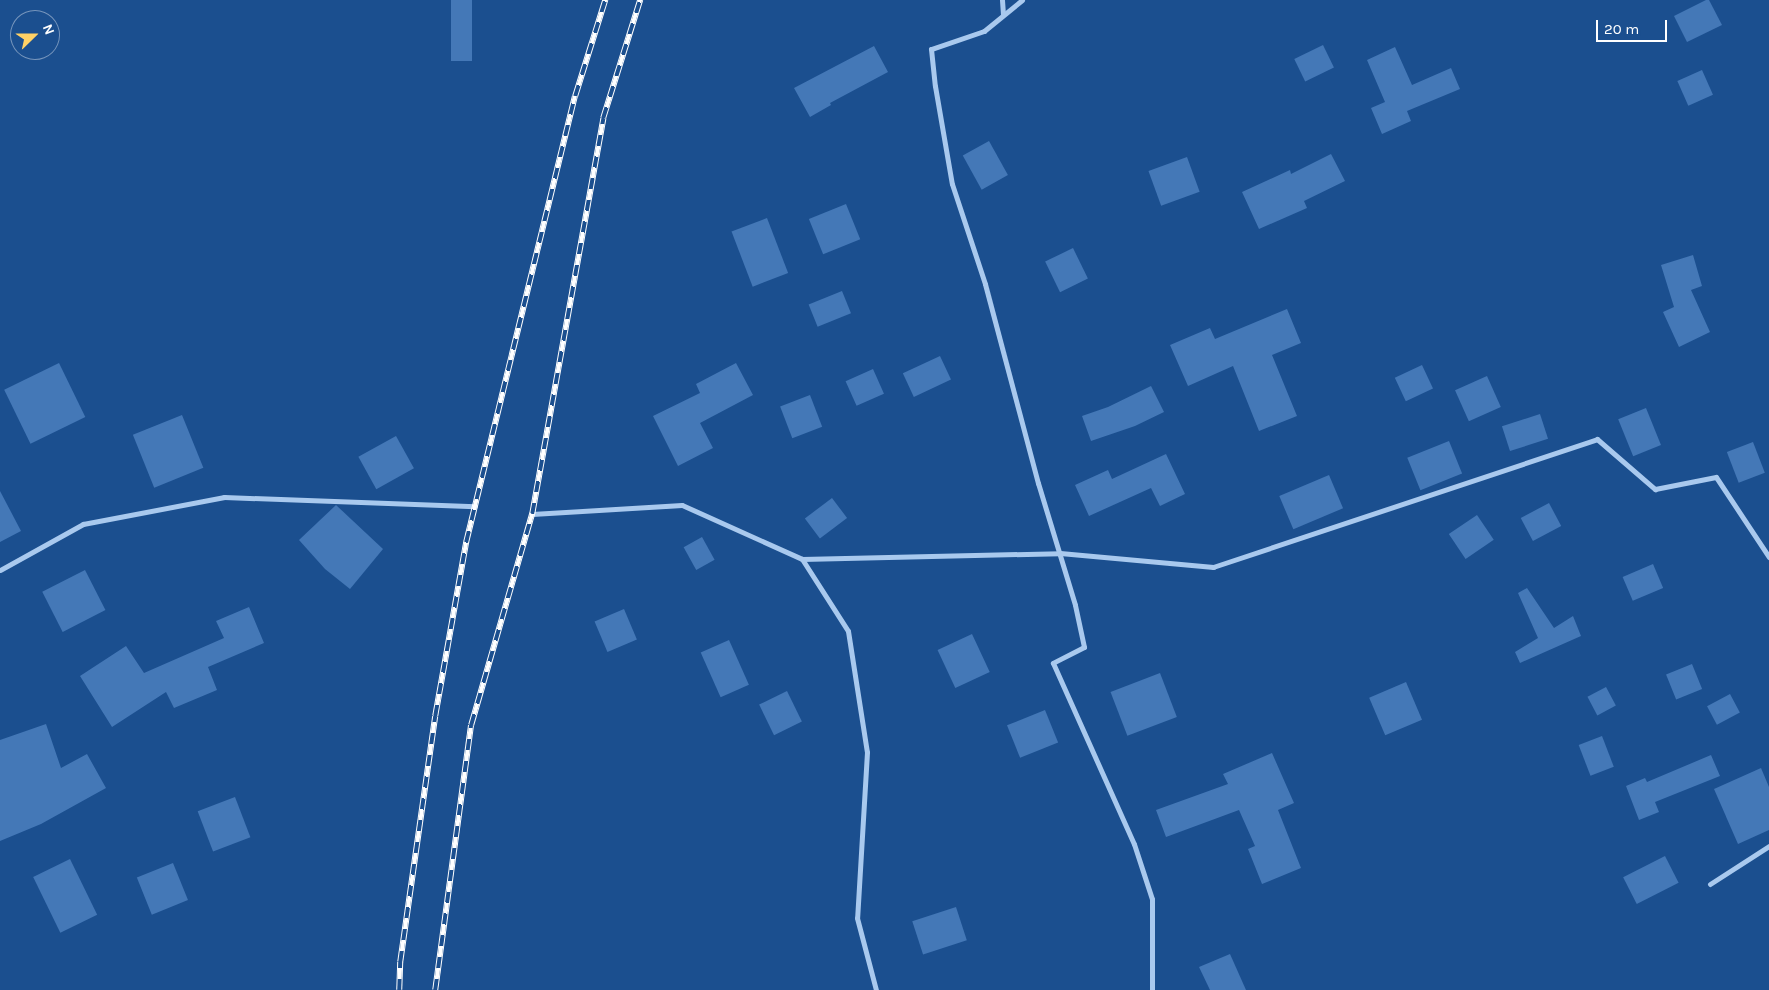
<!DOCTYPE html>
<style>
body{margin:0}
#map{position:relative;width:1769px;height:990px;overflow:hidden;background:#1b4f8f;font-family:Karla,sans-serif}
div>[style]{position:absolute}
.building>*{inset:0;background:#4478b7;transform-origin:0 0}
.street>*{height:5px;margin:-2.5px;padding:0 2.5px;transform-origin:2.5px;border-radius:2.5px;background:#a9c9ee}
.rail>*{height:5.5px;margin-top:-2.75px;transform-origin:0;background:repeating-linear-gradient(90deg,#1b4f8f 0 11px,#fff 0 22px);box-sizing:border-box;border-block:1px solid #fff}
span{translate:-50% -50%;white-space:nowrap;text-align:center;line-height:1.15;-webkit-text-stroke:4.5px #1b4f8f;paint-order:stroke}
.north{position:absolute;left:10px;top:10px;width:50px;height:50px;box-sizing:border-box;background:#1b4f8f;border:1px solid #7695bc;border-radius:50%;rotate:68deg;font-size:14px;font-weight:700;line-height:20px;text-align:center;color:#fff}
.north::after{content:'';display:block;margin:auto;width:18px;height:22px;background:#ffd166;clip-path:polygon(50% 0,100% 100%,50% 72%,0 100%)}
.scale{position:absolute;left:1596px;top:20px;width:71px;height:22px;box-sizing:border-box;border:2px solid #fff;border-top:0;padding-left:6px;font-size:15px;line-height:18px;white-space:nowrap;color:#fff;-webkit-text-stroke:4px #1b4f8f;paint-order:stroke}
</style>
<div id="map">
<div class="building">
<i style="left:451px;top:0;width:21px;height:61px"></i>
<i style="clip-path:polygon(1706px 0,1709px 0,1722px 25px,1687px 42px,1674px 16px)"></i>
<i style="left:1323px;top:45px;width:25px;height:32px;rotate:64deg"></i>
<i style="clip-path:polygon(874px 46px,888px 72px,830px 103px,831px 105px,810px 117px,794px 88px)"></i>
<i style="clip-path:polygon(1395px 47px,1412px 85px,1451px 68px,1460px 89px,1407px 111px,1411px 121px,1382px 134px,1371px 108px,1385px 102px,1367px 60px)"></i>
<i style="left:1702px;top:70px;width:27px;height:27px;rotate:66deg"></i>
<i style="left:989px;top:141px;width:39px;height:30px;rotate:61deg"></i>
<i style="clip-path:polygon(1331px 154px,1345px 181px,1304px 201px,1307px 208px,1259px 229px,1242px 192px,1290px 170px,1291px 174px)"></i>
<i style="left:1187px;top:157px;width:37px;height:41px;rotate:70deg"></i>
<i style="left:846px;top:204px;width:38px;height:40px;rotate:68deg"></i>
<i style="left:767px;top:218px;width:59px;height:38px;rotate:69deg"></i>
<i style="left:1073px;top:248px;width:34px;height:31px;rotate:64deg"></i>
<i style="clip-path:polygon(1693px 255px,1702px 286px,1691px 290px,1710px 332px,1679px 347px,1663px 312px,1674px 307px,1661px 265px)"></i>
<i style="left:842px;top:291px;width:24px;height:36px;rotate:68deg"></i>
<i style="clip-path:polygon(1287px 309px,1301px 343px,1272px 355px,1297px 416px,1259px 431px,1233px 366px,1188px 386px,1170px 345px,1210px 328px,1215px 339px)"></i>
<i style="left:940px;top:356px;width:26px;height:41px;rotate:65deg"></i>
<i style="left:59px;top:363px;width:60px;height:61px;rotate:64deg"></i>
<i style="clip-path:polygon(736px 363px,753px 395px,700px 423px,713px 448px,678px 466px,653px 416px,700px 393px,696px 384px)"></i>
<i style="left:1422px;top:365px;width:26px;height:30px;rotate:65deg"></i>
<i style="left:873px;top:369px;width:27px;height:30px;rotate:66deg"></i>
<i style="left:1487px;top:376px;width:34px;height:35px;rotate:66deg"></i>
<i style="clip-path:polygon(1151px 386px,1164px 412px,1135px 426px,1091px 441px,1082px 416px,1108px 407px)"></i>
<i style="left:810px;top:395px;width:34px;height:32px;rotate:69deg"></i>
<i style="left:1646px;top:408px;width:40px;height:30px;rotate:68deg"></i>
<i style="left:1540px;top:414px;width:26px;height:40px;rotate:72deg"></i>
<i style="left:182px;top:415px;width:57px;height:53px;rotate:68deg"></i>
<i style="left:396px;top:436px;width:37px;height:43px;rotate:61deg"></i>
<i style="left:1449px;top:441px;width:35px;height:45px;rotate:68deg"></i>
<i style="left:1753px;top:442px;width:33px;height:28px;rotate:69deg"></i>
<i style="clip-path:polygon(1166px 454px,1185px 494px,1160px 506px,1151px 488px,1089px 516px,1075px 485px,1108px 470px,1112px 479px)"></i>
<i style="left:1329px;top:475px;width:36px;height:54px;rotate:67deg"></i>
<i style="clip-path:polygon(0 491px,21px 531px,0 542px)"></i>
<i style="left:832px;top:498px;width:25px;height:34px;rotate:53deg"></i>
<i style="left:1549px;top:503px;width:26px;height:32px;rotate:62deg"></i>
<i style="clip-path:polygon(336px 505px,383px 549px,350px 589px,325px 569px,299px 540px)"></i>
<i style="left:1477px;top:515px;width:30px;height:34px;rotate:56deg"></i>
<i style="left:702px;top:537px;width:26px;height:21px;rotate:61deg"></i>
<i style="left:1653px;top:564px;width:26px;height:33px;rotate:67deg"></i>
<i style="left:85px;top:570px;width:45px;height:48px;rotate:63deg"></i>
<i style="clip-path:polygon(1527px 588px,1554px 628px,1573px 616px,1581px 636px,1520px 663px,1515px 652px,1538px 638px,1518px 593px)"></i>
<i style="clip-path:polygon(249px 607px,264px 643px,208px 667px,217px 690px,174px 708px,166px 692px,112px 727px,80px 676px,126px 646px,144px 673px,224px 638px,216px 621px)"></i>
<i style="left:624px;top:609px;width:33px;height:32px;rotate:67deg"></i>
<i style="left:972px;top:634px;width:42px;height:38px;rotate:65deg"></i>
<i style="left:729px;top:640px;width:49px;height:31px;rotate:66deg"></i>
<i style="left:1692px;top:664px;width:27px;height:28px;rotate:68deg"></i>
<i style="left:1160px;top:673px;width:47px;height:53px;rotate:69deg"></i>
<i style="left:1406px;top:682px;width:41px;height:40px;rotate:67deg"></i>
<i style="left:1606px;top:687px;width:21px;height:21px;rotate:62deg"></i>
<i style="left:787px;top:691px;width:34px;height:31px;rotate:64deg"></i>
<i style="left:1730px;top:694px;width:21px;height:26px;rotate:62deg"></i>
<i style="left:1045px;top:710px;width:35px;height:41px;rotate:68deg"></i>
<i style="clip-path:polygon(46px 724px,61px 768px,87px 754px,106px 788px,41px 824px,0 841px,0 740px)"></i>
<i style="left:1602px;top:736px;width:33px;height:25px;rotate:69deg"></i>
<i style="clip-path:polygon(1272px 753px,1294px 803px,1278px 810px,1301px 868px,1262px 884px,1248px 849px,1255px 846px,1239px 810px,1166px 837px,1156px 810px,1228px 784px,1223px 774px)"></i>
<i style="clip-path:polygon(1711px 755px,1720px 776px,1655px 802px,1659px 812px,1639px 820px,1626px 786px,1645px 778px,1647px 782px)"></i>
<i style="clip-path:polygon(1761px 768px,1769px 787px,1769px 830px,1738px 844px,1714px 789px)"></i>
<i style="left:235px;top:797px;width:43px;height:40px;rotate:69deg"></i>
<i style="left:1665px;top:856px;width:30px;height:47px;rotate:63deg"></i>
<i style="left:70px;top:859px;width:62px;height:41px;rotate:64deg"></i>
<i style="left:173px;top:863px;width:40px;height:39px;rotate:68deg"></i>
<i style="left:956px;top:907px;width:35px;height:46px;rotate:72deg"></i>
<i style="clip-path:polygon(1230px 954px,1246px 990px,1210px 990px,1199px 967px)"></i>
</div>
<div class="street">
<i style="left:1002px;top:0;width:14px;rotate:86deg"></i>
<i style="left:1022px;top:0;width:49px;rotate:140.8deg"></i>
<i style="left:984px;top:31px;width:56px;rotate:161.2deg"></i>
<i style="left:931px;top:49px;width:37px;rotate:84deg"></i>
<i style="left:935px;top:86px;width:99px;rotate:80.2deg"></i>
<i style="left:952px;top:184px;width:105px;rotate:71.7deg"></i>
<i style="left:985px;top:284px;width:206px;rotate:75.1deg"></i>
<i style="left:1038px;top:483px;width:127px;rotate:73.1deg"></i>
<i style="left:1075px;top:605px;width:43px;rotate:77.9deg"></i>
<i style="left:1084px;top:647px;width:35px;rotate:153deg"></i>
<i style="left:1053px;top:663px;width:198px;rotate:65.9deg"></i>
<i style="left:1134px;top:844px;width:58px;rotate:71.9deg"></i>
<i style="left:1152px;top:899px;width:91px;rotate:90deg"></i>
<i style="left:532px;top:514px;width:150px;rotate:-3.4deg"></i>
<i style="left:682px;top:505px;width:132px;rotate:24.2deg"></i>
<i style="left:802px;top:559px;width:258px;rotate:-1.3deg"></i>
<i style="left:1060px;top:553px;width:154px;rotate:5.2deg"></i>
<i style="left:1213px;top:567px;width:405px;rotate:-18.4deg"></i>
<i style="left:1597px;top:439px;width:77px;rotate:40.8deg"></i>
<i style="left:1655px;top:489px;width:62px;rotate:-11.1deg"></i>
<i style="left:1716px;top:477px;width:96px;rotate:56.5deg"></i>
<i style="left:802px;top:559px;width:85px;rotate:57.4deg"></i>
<i style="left:848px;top:631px;width:122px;rotate:81.1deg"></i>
<i style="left:867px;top:752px;width:166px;rotate:93.4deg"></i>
<i style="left:857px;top:918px;width:74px;rotate:75.2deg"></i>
<i style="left:0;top:570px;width:95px;rotate:-29deg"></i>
<i style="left:83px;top:524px;width:144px;rotate:-10.8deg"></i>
<i style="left:224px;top:497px;width:251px;rotate:2.1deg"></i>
<i style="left:1710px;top:884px;width:70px;rotate:-32.8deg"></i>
</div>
<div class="rail">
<i style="left:399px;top:990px;width:28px;rotate:-88deg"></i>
<i style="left:400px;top:962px;width:248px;rotate:-81.9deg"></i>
<i style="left:435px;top:716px;width:177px;rotate:-79.9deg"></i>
<i style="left:466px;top:542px;width:459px;rotate:-76.3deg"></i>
<i style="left:575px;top:96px;width:101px;rotate:-72.6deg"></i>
<i style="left:435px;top:990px;width:267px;rotate:-82.3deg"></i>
<i style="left:471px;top:725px;width:220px;rotate:-73.9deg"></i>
<i style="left:532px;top:514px;width:402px;rotate:-79.8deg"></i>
<i style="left:603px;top:118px;width:124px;rotate:-72.6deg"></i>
</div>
<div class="north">N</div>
<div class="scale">20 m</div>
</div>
